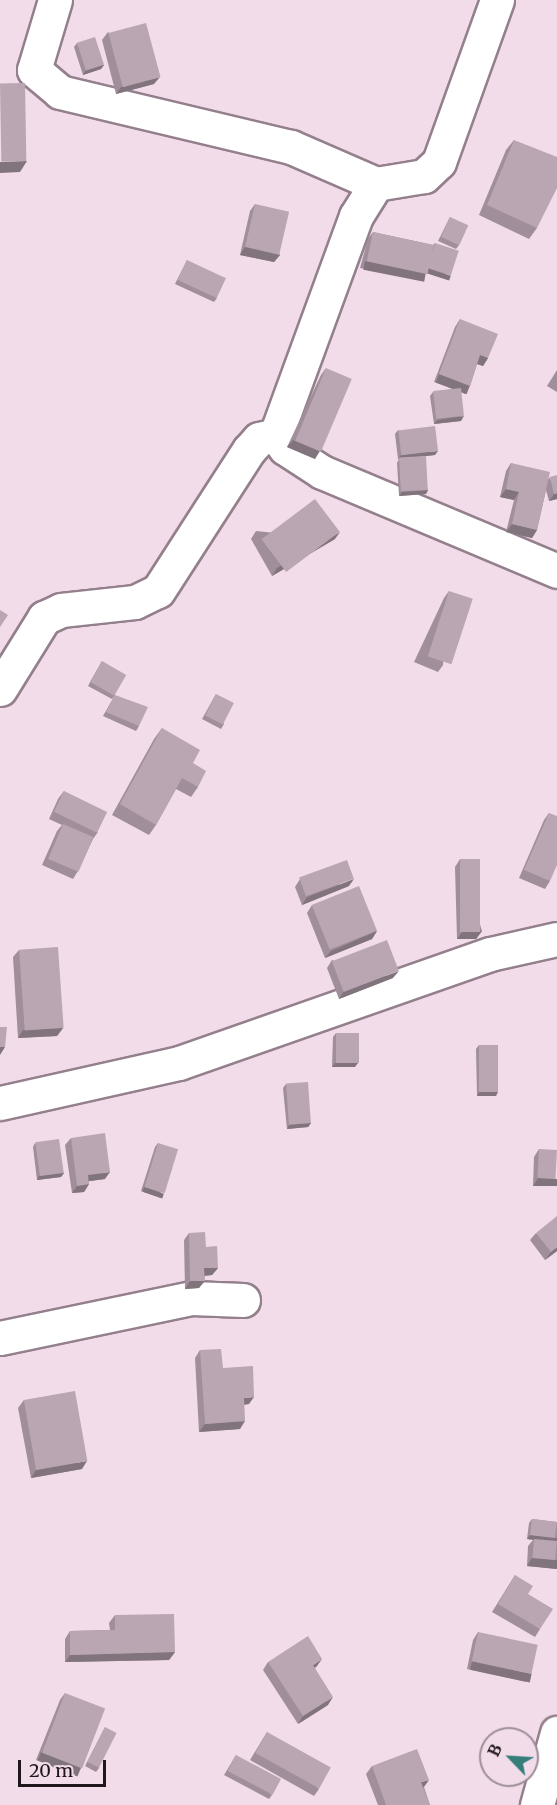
<!DOCTYPE html>
<style>
body{margin:0}
#map{position:relative;width:557px;height:1805px;overflow:hidden;background:#f2dcea;font-family:Merriweather,serif}
div>[style]{position:absolute}
.roads{filter:drop-shadow(2px 0 #94808d) drop-shadow(-2px 0 #94808d) drop-shadow(0 2px #94808d) drop-shadow(0 -2px #94808d)}
.minor>*{height:33px;margin:-16.5px;padding:0 16.5px;transform-origin:16.5px;border-radius:16.5px;background:#fff}
.wall>*{inset:0;background:#a08e9a}
.shaded-wall>*{inset:0;background:#82747d;transform-origin:0 0}
.building>*{inset:0;background:#baa5b3;transform-origin:0 0}
span{translate:-50% -50%;white-space:nowrap;text-align:center;line-height:1.15;-webkit-text-stroke:4.5px #f2dcea;paint-order:stroke}
.north{position:absolute;left:479px;top:1727px;width:60px;height:60px;box-sizing:border-box;background:#f2dcea;border:2px solid #9d8d97;border-radius:50%;rotate:295deg;font-size:16px;font-weight:700;line-height:24px;text-align:center;color:#1e161b}
.north::after{content:'';display:block;margin:auto;width:21px;height:27px;background:#367e79;clip-path:polygon(50% 0,100% 100%,50% 72%,0 100%)}
.scale{position:absolute;left:18px;top:1760px;width:88px;height:27px;box-sizing:border-box;border:3px solid #1e161b;border-top:0;padding-left:8px;font-size:18px;line-height:21px;white-space:nowrap;color:#1e161b;-webkit-text-stroke:4px #f2dcea;paint-order:stroke}
</style>
<div id="map">
<div class="roads">
<div class="minor">
<i style="left:55px;top:0;width:73px;rotate:106.7deg"></i>
<i style="left:34px;top:70px;width:34px;rotate:40deg"></i>
<i style="left:60px;top:92px;width:237px;rotate:13.4deg"></i>
<i style="left:291px;top:147px;width:93px;rotate:23.5deg"></i>
<i style="left:497px;top:0;width:172px;rotate:109.7deg"></i>
<i style="left:439px;top:162px;width:21px;rotate:137deg"></i>
<i style="left:424px;top:176px;width:49px;rotate:170.5deg"></i>
<i style="left:376px;top:184px;width:38px;rotate:122deg"></i>
<i style="left:356px;top:216px;width:233px;rotate:110.1deg"></i>
<i style="left:276px;top:435px;width:16px;rotate:55deg"></i>
<i style="left:285px;top:448px;width:44px;rotate:33deg"></i>
<i style="left:322px;top:472px;width:255px;rotate:22.8deg"></i>
<i style="left:0;top:689px;width:84px;rotate:-58.2deg"></i>
<i style="left:44px;top:618px;width:19px;rotate:-25deg"></i>
<i style="left:61px;top:610px;width:74px;rotate:-6.2deg"></i>
<i style="left:135px;top:602px;width:25px;rotate:-26deg"></i>
<i style="left:158px;top:591px;width:168px;rotate:-57.2deg"></i>
<i style="left:249px;top:450px;width:15px;rotate:-48deg"></i>
<i style="left:259px;top:439px;width:17px;rotate:-13deg"></i>
<i style="left:0;top:1103px;width:183px;rotate:-12.6deg"></i>
<i style="left:179px;top:1063px;width:330px;rotate:-19.3deg"></i>
<i style="left:490px;top:954px;width:69px;rotate:-12.6deg"></i>
<i style="left:0;top:1338px;width:195px;rotate:-11.8deg"></i>
<i style="left:191px;top:1298px;width:52px;rotate:2.2deg"></i>
<i style="left:537px;top:1805px;width:75px;rotate:-74.5deg"></i>
</div>
</div>
<div class="wall">
<i style="clip-path:polygon(108px 32px,154px 84px,116px 94px,102px 40px)"></i>
<i style="clip-path:polygon(77px 43px,104px 65px,101px 69px,83px 75px,74px 47px)"></i>
<i style="clip-path:polygon(514px 140px,537px 228px,529px 239px,479px 215px,506px 150px)"></i>
<i style="clip-path:polygon(255px 204px,280px 255px,274px 262px,240px 255px,250px 211px)"></i>
<i style="clip-path:polygon(450px 217px,459px 245px,456px 249px,438px 241px)"></i>
<i style="clip-path:polygon(373px 232px,433px 245px,435px 243px,448px 280px,426px 273px,421px 280px,360px 268px,368px 239px)"></i>
<i style="clip-path:polygon(187px 260px,217px 298px,214px 302px,175px 284px)"></i>
<i style="clip-path:polygon(460px 319px,488px 358px,483px 366px,477px 364px,470px 386px,465px 394px,461px 392px,461px 421px,434px 424px,430px 396px,433px 392px,453px 389px,434px 382px,455px 327px)"></i>
<i style="clip-path:polygon(326px 368px,315px 459px,287px 447px,321px 375px)"></i>
<i style="clip-path:polygon(557px 370px,557px 392px,547px 386px)"></i>
<i style="clip-path:polygon(398px 430px,435px 455px,408px 458px,428px 490px,426px 494px,399px 496px,397px 463px,399px 459px,398px 459px,395px 434px)"></i>
<i style="clip-path:polygon(511px 463px,549px 479px,550px 477px,557px 499px,549px 501px,546px 490px,537px 530px,532px 538px,506px 532px,514px 500px,500px 497px,506px 471px)"></i>
<i style="clip-path:polygon(256px 531px,335px 539px,272px 576px,251px 539px)"></i>
<i style="clip-path:polygon(449px 591px,443px 665px,438px 672px,414px 662px,444px 598px)"></i>
<i style="clip-path:polygon(102px 661px,115px 695px,112px 699px,88px 686px)"></i>
<i style="clip-path:polygon(216px 694px,224px 724px,221px 729px,202px 719px)"></i>
<i style="clip-path:polygon(115px 695px,139px 726px,136px 731px,103px 716px)"></i>
<i style="clip-path:polygon(162px 728px,193px 763px,198px 787px,191px 797px,176px 789px,156px 825px,149px 835px,112px 815px,154px 739px)"></i>
<i style="clip-path:polygon(64px 791px,98px 832px,93px 839px,78px 871px,73px 879px,42px 865px,57px 831px,62px 825px,49px 819px,58px 799px)"></i>
<i style="clip-path:polygon(549px 813px,550px 881px,545px 889px,519px 878px,544px 820px)"></i>
<i style="clip-path:polygon(460px 859px,482px 931px,476px 939px,457px 939px,455px 867px)"></i>
<i style="clip-path:polygon(300px 879px,349px 886px,302px 905px,295px 887px)"></i>
<i style="clip-path:polygon(312px 905px,377px 931px,372px 939px,325px 958px,307px 913px)"></i>
<i style="clip-path:polygon(19px 950px,63px 1028px,57px 1036px,18px 1038px,13px 957px)"></i>
<i style="clip-path:polygon(332px 960px,393px 978px,339px 999px,327px 968px)"></i>
<i style="clip-path:polygon(336px 1033px,355px 1067px,332px 1067px,333px 1037px)"></i>
<i style="clip-path:polygon(479px 1045px,496px 1096px,477px 1096px,476px 1049px)"></i>
<i style="clip-path:polygon(286px 1084px,311px 1123px,308px 1127px,287px 1129px,283px 1088px)"></i>
<i style="clip-path:polygon(71px 1138px,105px 1179px,89px 1181px,89px 1184px,84px 1192px,72px 1193px,65px 1145px)"></i>
<i style="clip-path:polygon(35px 1143px,64px 1173px,61px 1177px,37px 1180px,33px 1147px)"></i>
<i style="clip-path:polygon(158px 1143px,161px 1198px,141px 1191px,155px 1147px)"></i>
<i style="clip-path:polygon(539px 1149px,557px 1186px,533px 1186px,534px 1157px)"></i>
<i style="clip-path:polygon(189px 1233px,206px 1247px,218px 1268px,212px 1275px,205px 1276px,199px 1288px,185px 1289px,184px 1240px)"></i>
<i style="clip-path:polygon(536px 1233px,557px 1251px,545px 1260px,530px 1240px)"></i>
<i style="clip-path:polygon(200px 1350px,223px 1368px,249px 1404px,244px 1405px,240px 1429px,199px 1432px,195px 1358px)"></i>
<i style="clip-path:polygon(24px 1400px,82px 1469px,31px 1478px,18px 1408px)"></i>
<i style="clip-path:polygon(532px 1519px,557px 1522px,557px 1569px,527px 1566px,528px 1546px,533px 1540px,527px 1539px,529px 1523px)"></i>
<i style="clip-path:polygon(515px 1575px,528px 1594px,540px 1629px,535px 1637px,492px 1612px)"></i>
<i style="clip-path:polygon(115px 1615px,175px 1652px,169px 1660px,65px 1662px,65px 1639px,70px 1631px,110px 1630px,109px 1623px)"></i>
<i style="clip-path:polygon(478px 1632px,526px 1682px,467px 1669px,473px 1640px)"></i>
<i style="clip-path:polygon(268px 1662px,317px 1666px,315px 1668px,328px 1705px,298px 1724px,263px 1670px)"></i>
<i style="clip-path:polygon(65px 1693px,81px 1768px,75px 1776px,36px 1760px,60px 1700px)"></i>
<i style="clip-path:polygon(105px 1727px,99px 1768px,96px 1772px,85px 1766px)"></i>
<i style="clip-path:polygon(267px 1732px,319px 1789px,314px 1796px,250px 1760px)"></i>
<i style="clip-path:polygon(236px 1755px,272px 1795px,269px 1799px,224px 1775px)"></i>
<i style="clip-path:polygon(372px 1766px,424px 1787px,430px 1805px,378px 1805px,366px 1774px)"></i>
</div>
<div class="shaded-wall">
<i style="clip-path:polygon(104px 65px,101px 69px,83px 75px,85px 71px)"></i>
<i style="clip-path:polygon(160px 77px,154px 84px,116px 94px,121px 87px)"></i>
<i style="clip-path:polygon(27px 161px,20px 172px,0 173px,0 162px)"></i>
<i style="clip-path:polygon(245px 247px,280px 255px,274px 262px,240px 255px)"></i>
<i style="left:365px;top:261px;width:62px;height:9px;rotate:11deg"></i>
<i style="left:427px;top:268px;width:25px;height:5px;rotate:18deg"></i>
<i style="clip-path:polygon(480px 355px,488px 358px,483px 366px,474px 363px)"></i>
<i style="left:439px;top:374px;width:33px;height:9px;rotate:21deg"></i>
<i style="clip-path:polygon(464px 416px,461px 421px,434px 424px,437px 420px)"></i>
<i style="clip-path:polygon(293px 440px,320px 451px,315px 459px,287px 447px)"></i>
<i style="clip-path:polygon(438px 451px,435px 455px,398px 459px,401px 455px)"></i>
<i style="clip-path:polygon(506px 489px,519px 492px,514px 500px,500px 497px)"></i>
<i style="clip-path:polygon(428px 490px,426px 494px,399px 496px,402px 492px)"></i>
<i style="clip-path:polygon(557px 493px,557px 499px,549px 501px,554px 494px)"></i>
<i style="clip-path:polygon(512px 524px,537px 530px,532px 538px,506px 532px)"></i>
<i style="clip-path:polygon(340px 532px,335px 539px,272px 576px,277px 568px)"></i>
<i style="clip-path:polygon(354px 879px,349px 886px,302px 905px,307px 897px)"></i>
<i style="clip-path:polygon(377px 931px,372px 939px,325px 958px,331px 951px)"></i>
<i style="clip-path:polygon(482px 931px,476px 939px,457px 939px,462px 932px)"></i>
<i style="clip-path:polygon(399px 971px,393px 978px,339px 999px,344px 991px)"></i>
<i style="clip-path:polygon(63px 1028px,57px 1036px,18px 1038px,23px 1030px)"></i>
<i style="clip-path:polygon(0 1047px,5px 1047px,0 1055px)"></i>
<i style="clip-path:polygon(335px 1063px,358px 1063px,355px 1067px,332px 1067px)"></i>
<i style="clip-path:polygon(479px 1092px,498px 1092px,496px 1096px,477px 1096px)"></i>
<i style="clip-path:polygon(311px 1123px,308px 1127px,287px 1129px,289px 1125px)"></i>
<i style="clip-path:polygon(110px 1172px,105px 1179px,83px 1182px,88px 1175px)"></i>
<i style="clip-path:polygon(64px 1173px,61px 1177px,37px 1180px,39px 1176px)"></i>
<i style="clip-path:polygon(538px 1178px,557px 1179px,557px 1186px,533px 1186px)"></i>
<i style="clip-path:polygon(89px 1184px,84px 1192px,72px 1193px,77px 1186px)"></i>
<i style="left:144px;top:1187px;width:21px;height:5px;rotate:19deg"></i>
<i style="clip-path:polygon(557px 1247px,557px 1251px,545px 1260px,551px 1252px)"></i>
<i style="clip-path:polygon(204px 1268px,218px 1268px,212px 1275px,199px 1276px)"></i>
<i style="clip-path:polygon(190px 1281px,205px 1281px,199px 1288px,185px 1289px)"></i>
<i style="clip-path:polygon(254px 1397px,249px 1404px,238px 1405px,244px 1398px)"></i>
<i style="clip-path:polygon(245px 1421px,240px 1429px,199px 1432px,205px 1424px)"></i>
<i style="clip-path:polygon(87px 1461px,82px 1469px,31px 1478px,36px 1470px)"></i>
<i style="clip-path:polygon(530px 1535px,557px 1538px,557px 1542px,527px 1539px)"></i>
<i style="clip-path:polygon(532px 1558px,557px 1560px,557px 1569px,527px 1566px)"></i>
<i style="clip-path:polygon(175px 1652px,169px 1660px,65px 1662px,70px 1655px)"></i>
<i style="clip-path:polygon(322px 1659px,317px 1666px,307px 1673px,313px 1665px)"></i>
<i style="left:472px;top:1661px;width:61px;height:9px;rotate:12deg"></i>
<i style="clip-path:polygon(333px 1697px,328px 1705px,298px 1724px,303px 1716px)"></i>
<i style="left:41px;top:1752px;width:43px;height:9px;rotate:22deg"></i>
<i style="clip-path:polygon(429px 1780px,424px 1787px,416px 1790px,421px 1782px)"></i>
</div>
<div class="building">
<i style="left:146px;top:23px;width:56px;height:39px;rotate:75deg"></i>
<i style="left:95px;top:37px;width:29px;height:19px;rotate:72deg"></i>
<i style="left:25px;top:83px;width:78px;height:25px;rotate:89deg"></i>
<i style="clip-path:polygon(514px 140px,557px 157px,557px 188px,537px 228px,487px 205px)"></i>
<i style="left:255px;top:204px;width:35px;height:44px;rotate:13deg"></i>
<i style="left:450px;top:217px;width:20px;height:22px;rotate:24deg"></i>
<i style="left:373px;top:232px;width:62px;height:30px;rotate:12deg"></i>
<i style="left:435px;top:243px;width:25px;height:26px;rotate:18deg"></i>
<i style="left:187px;top:260px;width:43px;height:22px;rotate:25deg"></i>
<i style="clip-path:polygon(460px 319px,498px 334px,488px 358px,480px 355px,470px 386px,439px 374px)"></i>
<i style="left:326px;top:368px;width:28px;height:79px;rotate:23deg"></i>
<i style="left:461px;top:388px;width:28px;height:28px;rotate:84deg"></i>
<i style="left:435px;top:426px;width:25px;height:37px;rotate:83deg"></i>
<i style="left:426px;top:456px;width:34px;height:27px;rotate:87deg"></i>
<i style="clip-path:polygon(511px 463px,550px 472px,537px 530px,512px 524px,519px 492px,506px 489px)"></i>
<i style="clip-path:polygon(557px 475px,557px 493px,554px 494px,550px 477px)"></i>
<i style="left:315px;top:499px;width:41px;height:67px;rotate:53deg"></i>
<i style="left:449px;top:591px;width:25px;height:69px;rotate:18deg"></i>
<i style="clip-path:polygon(0 610px,8px 615px,0 627px)"></i>
<i style="left:102px;top:661px;width:28px;height:24px;rotate:30deg"></i>
<i style="left:216px;top:694px;width:20px;height:24px;rotate:27deg"></i>
<i style="clip-path:polygon(115px 695px,148px 707px,139px 726px,106px 712px)"></i>
<i style="clip-path:polygon(162px 728px,200px 750px,193px 763px,206px 771px,198px 787px,182px 778px,156px 825px,120px 804px)"></i>
<i style="left:64px;top:791px;width:48px;height:23px;rotate:26deg"></i>
<i style="clip-path:polygon(549px 813px,557px 816px,557px 865px,550px 881px,524px 870px)"></i>
<i style="left:63px;top:824px;width:33px;height:38px;rotate:23deg"></i>
<i style="left:460px;top:859px;width:20px;height:73px"></i>
<i style="left:347px;top:860px;width:20px;height:51px;rotate:70deg"></i>
<i style="left:359px;top:886px;width:48px;height:51px;rotate:68deg"></i>
<i style="left:387px;top:940px;width:33px;height:59px;rotate:69deg"></i>
<i style="left:58px;top:947px;width:81px;height:39px;rotate:86deg"></i>
<i style="clip-path:polygon(0 1027px,7px 1027px,5px 1047px,0 1047px)"></i>
<i style="left:336px;top:1033px;width:23px;height:30px"></i>
<i style="left:479px;top:1045px;width:19px;height:47px"></i>
<i style="left:308px;top:1082px;width:41px;height:22px;rotate:86deg"></i>
<i style="clip-path:polygon(105px 1133px,110px 1172px,88px 1175px,89px 1184px,77px 1186px,71px 1138px)"></i>
<i style="left:59px;top:1139px;width:34px;height:24px;rotate:82deg"></i>
<i style="left:158px;top:1143px;width:21px;height:46px;rotate:17deg"></i>
<i style="left:539px;top:1149px;width:18px;height:29px;rotate:3deg"></i>
<i style="clip-path:polygon(557px 1216px,557px 1247px,551px 1252px,536px 1233px)"></i>
<i style="clip-path:polygon(205px 1232px,206px 1247px,217px 1246px,218px 1268px,204px 1268px,205px 1281px,190px 1281px,189px 1233px)"></i>
<i style="clip-path:polygon(221px 1349px,223px 1368px,253px 1366px,254px 1397px,244px 1398px,245px 1421px,205px 1424px,200px 1350px)"></i>
<i style="left:75px;top:1391px;width:71px;height:52px;rotate:80deg"></i>
<i style="left:532px;top:1519px;width:25px;height:16px;rotate:7deg"></i>
<i style="left:534px;top:1539px;width:23px;height:19px;rotate:5deg"></i>
<i style="clip-path:polygon(515px 1575px,533px 1586px,528px 1594px,553px 1609px,540px 1629px,498px 1604px)"></i>
<i style="clip-path:polygon(174px 1614px,175px 1652px,70px 1655px,70px 1631px,115px 1630px,115px 1615px)"></i>
<i style="left:478px;top:1632px;width:61px;height:30px;rotate:12deg"></i>
<i style="clip-path:polygon(308px 1636px,322px 1659px,313px 1665px,333px 1697px,303px 1716px,268px 1662px)"></i>
<i style="left:65px;top:1693px;width:43px;height:64px;rotate:21deg"></i>
<i style="left:105px;top:1727px;width:13px;height:39px;rotate:27deg"></i>
<i style="left:267px;top:1732px;width:73px;height:24px;rotate:29deg"></i>
<i style="clip-path:polygon(417px 1749px,429px 1780px,421px 1782px,430px 1805px,386px 1805px,372px 1766px)"></i>
<i style="left:236px;top:1755px;width:51px;height:18px;rotate:28deg"></i>
</div>
<div class="north">B</div>
<div class="scale">20 m</div>
</div>
